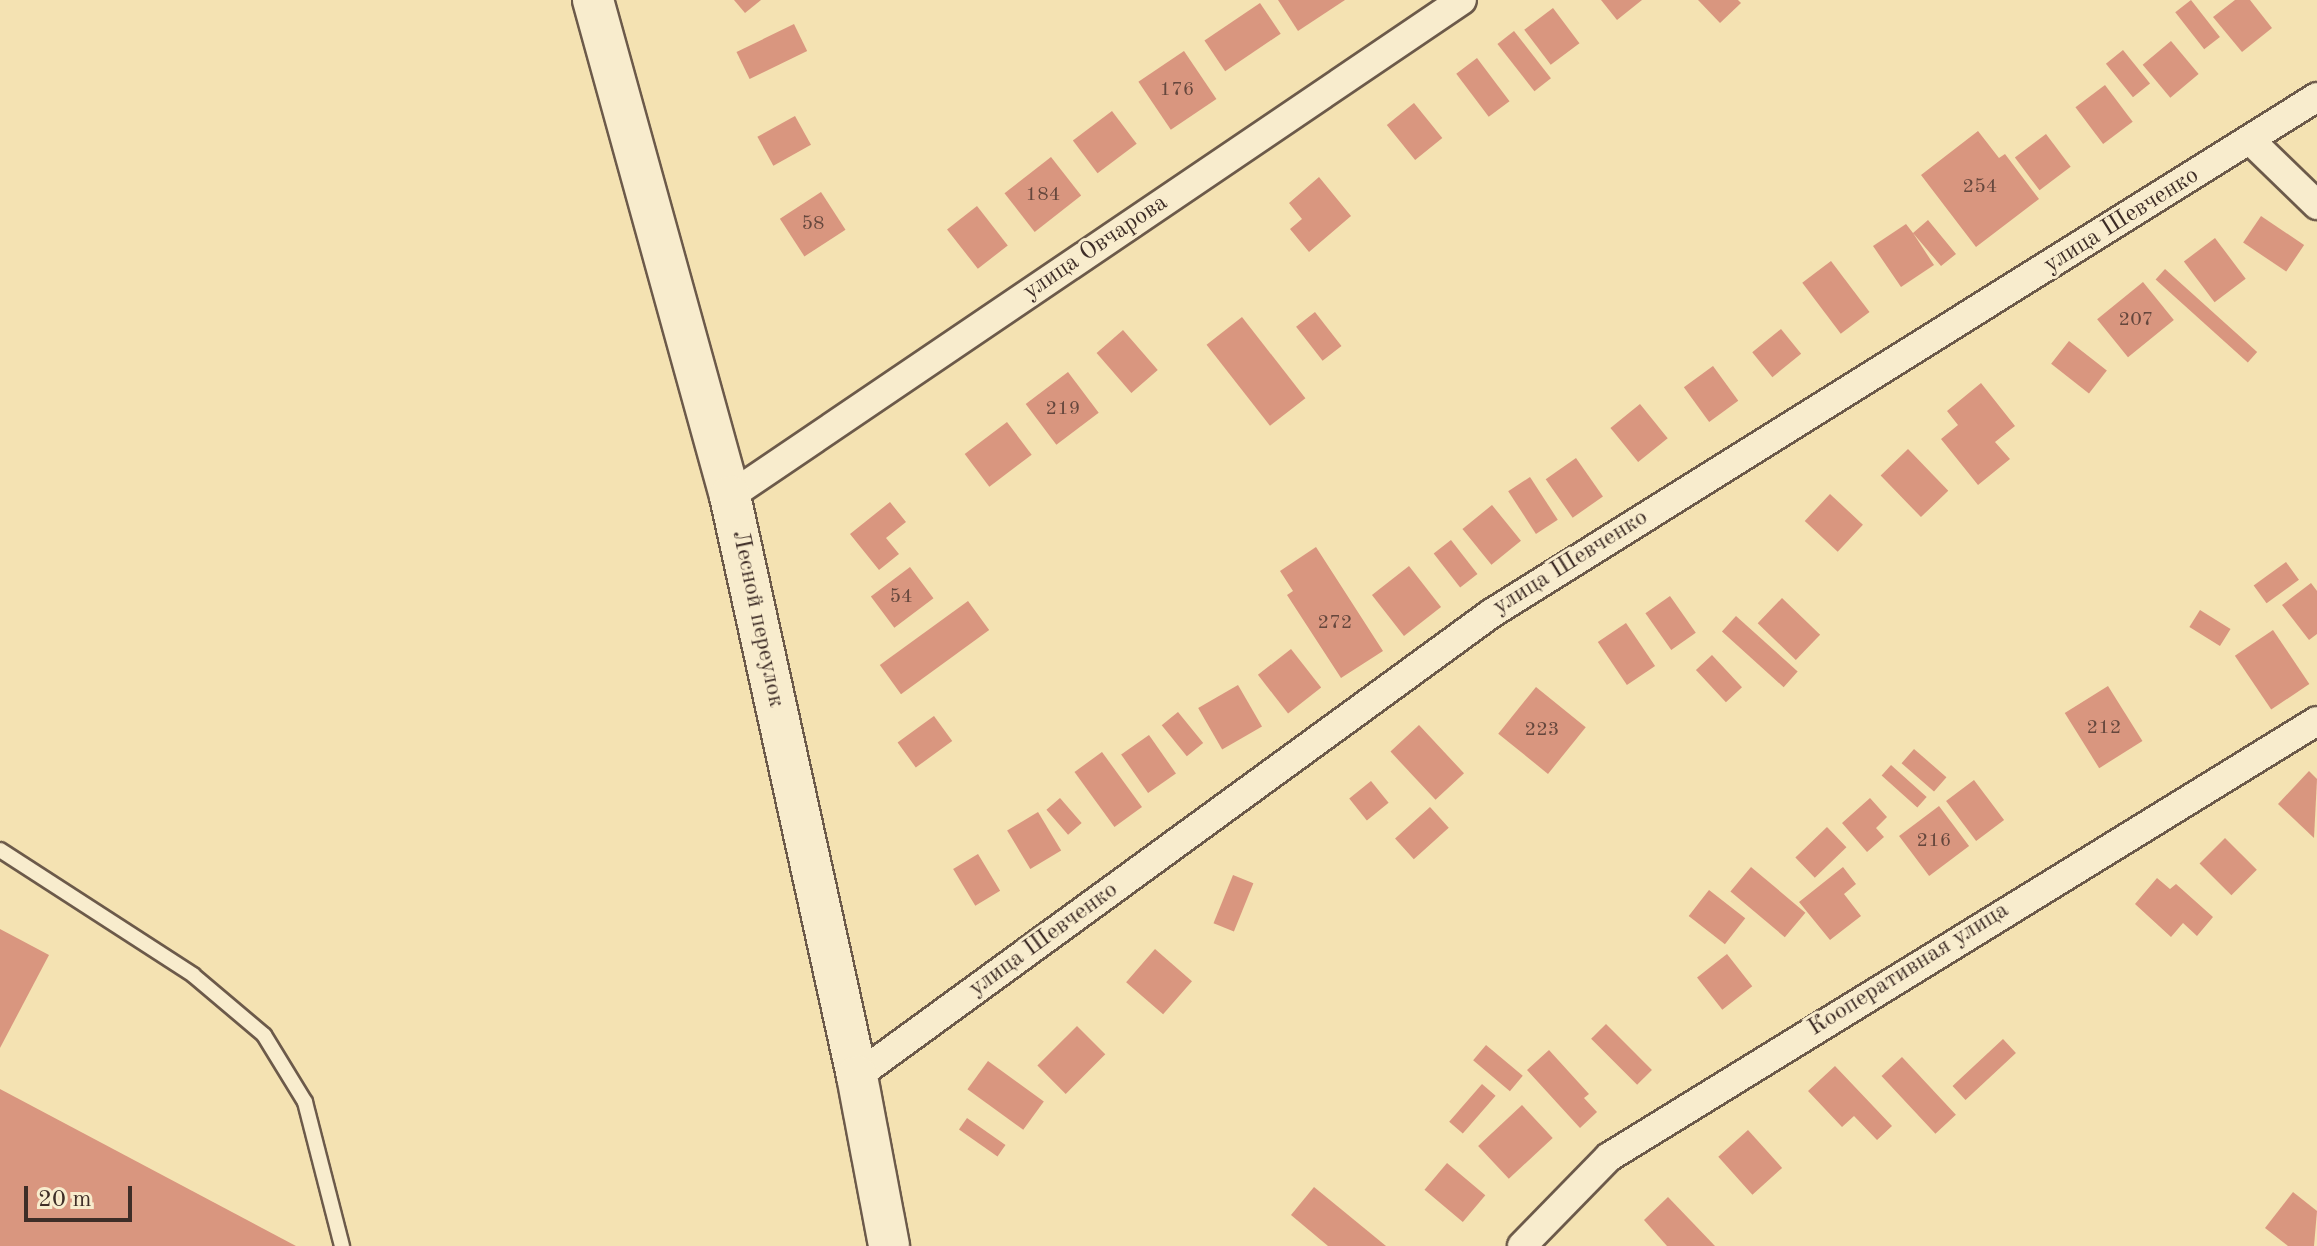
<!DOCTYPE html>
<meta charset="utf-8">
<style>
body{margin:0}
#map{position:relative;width:2317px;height:1246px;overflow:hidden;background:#f4e2b2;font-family:"Old Standard TT",serif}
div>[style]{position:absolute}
.building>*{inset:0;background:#d9967f;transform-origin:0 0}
.roads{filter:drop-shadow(2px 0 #6c5a4a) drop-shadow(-2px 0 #6c5a4a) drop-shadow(0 2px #6c5a4a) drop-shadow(0 -2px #6c5a4a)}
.service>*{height:14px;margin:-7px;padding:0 7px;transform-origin:7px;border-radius:7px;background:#f8eccd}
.minor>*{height:28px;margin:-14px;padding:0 14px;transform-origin:14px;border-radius:14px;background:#f8eccd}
.secondary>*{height:40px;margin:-20px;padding:0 20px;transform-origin:20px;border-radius:20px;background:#f8eccd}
span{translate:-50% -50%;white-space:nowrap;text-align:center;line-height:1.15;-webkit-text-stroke:6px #f8eccd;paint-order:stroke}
.number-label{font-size:20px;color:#65473d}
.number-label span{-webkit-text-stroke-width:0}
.street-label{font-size:24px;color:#3e2d27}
.scale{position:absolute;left:24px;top:1186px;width:108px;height:36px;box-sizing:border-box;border:4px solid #3e2d27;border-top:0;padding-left:10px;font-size:24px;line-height:28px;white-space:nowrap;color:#3e2d27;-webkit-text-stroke:6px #f8eccd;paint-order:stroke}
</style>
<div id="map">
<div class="building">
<i style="clip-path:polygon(734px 0,761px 0,745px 13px)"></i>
<i style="clip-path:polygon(1278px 0,1345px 0,1298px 31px)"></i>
<i style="clip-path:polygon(1601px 0,1642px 0,1617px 20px)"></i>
<i style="clip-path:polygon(1698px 0,1738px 0,1741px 3px,1720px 23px)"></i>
<i style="left:2191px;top:0;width:47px;height:20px;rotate:52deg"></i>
<i style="clip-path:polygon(2235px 0,2250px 0,2272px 28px,2242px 52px,2213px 17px)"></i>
<i style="left:1260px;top:3px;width:37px;height:67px;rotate:56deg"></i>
<i style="left:1553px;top:8px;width:44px;height:36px;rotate:53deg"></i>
<i style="left:794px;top:24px;width:30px;height:64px;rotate:64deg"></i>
<i style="left:1514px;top:31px;width:60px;height:21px;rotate:52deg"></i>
<i style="left:2171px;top:41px;width:43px;height:37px;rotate:50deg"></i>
<i style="left:2123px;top:50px;width:43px;height:22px;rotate:51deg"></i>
<i style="left:1184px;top:51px;width:58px;height:55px;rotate:56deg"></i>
<i style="left:1477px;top:58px;width:54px;height:26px;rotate:53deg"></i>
<i style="left:2105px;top:85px;width:46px;height:37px;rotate:53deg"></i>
<i style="left:1414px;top:103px;width:45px;height:35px;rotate:51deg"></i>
<i style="left:1112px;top:111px;width:41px;height:49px;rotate:53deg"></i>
<i style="left:795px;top:116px;width:33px;height:43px;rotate:61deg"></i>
<i style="clip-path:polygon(1978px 131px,1999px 158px,2005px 154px,2039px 199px,1976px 247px,1921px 175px)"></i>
<i style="left:2046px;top:134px;width:41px;height:39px;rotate:53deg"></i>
<i style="left:1051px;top:157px;width:49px;height:59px;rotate:52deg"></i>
<i style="clip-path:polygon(1319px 177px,1351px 216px,1309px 252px,1290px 229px,1302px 219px,1289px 203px)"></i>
<i style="left:821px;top:192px;width:45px;height:49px;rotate:57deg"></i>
<i style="left:977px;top:206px;width:50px;height:38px;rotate:52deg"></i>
<i style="left:2261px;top:216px;width:52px;height:32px;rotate:34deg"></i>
<i style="clip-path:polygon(1928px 220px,1956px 254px,1941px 266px,1913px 233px,1934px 265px,1901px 287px,1873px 246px,1906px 224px,1913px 233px)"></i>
<i style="left:2215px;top:238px;width:51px;height:39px;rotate:53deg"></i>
<i style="left:1831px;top:261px;width:64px;height:36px;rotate:53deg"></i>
<i style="left:2165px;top:269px;width:124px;height:14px;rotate:42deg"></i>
<i style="left:2143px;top:282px;width:49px;height:59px;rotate:51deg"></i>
<i style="left:1315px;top:312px;width:43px;height:24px;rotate:52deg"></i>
<i style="left:1242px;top:317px;width:103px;height:45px;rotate:52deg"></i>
<i style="left:1781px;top:329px;width:32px;height:37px;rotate:51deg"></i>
<i style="left:1123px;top:330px;width:53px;height:35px;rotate:49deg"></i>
<i style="left:2069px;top:341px;width:48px;height:29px;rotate:38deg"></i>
<i style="left:1713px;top:366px;width:43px;height:36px;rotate:54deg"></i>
<i style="left:1068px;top:372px;width:51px;height:53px;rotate:53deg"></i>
<i style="clip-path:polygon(1981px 383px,2015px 426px,1995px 442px,2010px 459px,1978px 485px,1941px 439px,1958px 425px,1947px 411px)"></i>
<i style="left:1640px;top:404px;width:44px;height:38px;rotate:51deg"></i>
<i style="left:1007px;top:422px;width:41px;height:53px;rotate:53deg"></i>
<i style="left:1908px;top:449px;width:58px;height:38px;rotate:46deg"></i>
<i style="left:1576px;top:458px;width:47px;height:37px;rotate:55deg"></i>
<i style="left:1530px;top:477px;width:51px;height:26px;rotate:57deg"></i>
<i style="left:1830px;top:494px;width:45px;height:37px;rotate:43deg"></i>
<i style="clip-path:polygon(890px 502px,906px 522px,886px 538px,899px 554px,879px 570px,850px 534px)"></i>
<i style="left:1492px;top:505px;width:46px;height:38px;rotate:51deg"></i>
<i style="left:1451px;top:540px;width:43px;height:22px;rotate:52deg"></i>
<i style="clip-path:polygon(1316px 547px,1383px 651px,1341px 678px,1287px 595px,1293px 591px,1280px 571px)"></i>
<i style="left:2286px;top:562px;width:22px;height:40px;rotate:54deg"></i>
<i style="left:1409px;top:566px;width:52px;height:47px;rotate:52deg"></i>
<i style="left:910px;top:567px;width:39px;height:49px;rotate:53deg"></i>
<i style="clip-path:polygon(2311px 583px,2317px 591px,2317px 634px,2309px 640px,2282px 605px)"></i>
<i style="left:1670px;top:596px;width:45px;height:30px;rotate:55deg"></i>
<i style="left:1782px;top:598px;width:53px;height:35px;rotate:44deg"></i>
<i style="left:968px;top:601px;width:36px;height:109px;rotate:54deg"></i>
<i style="left:2200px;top:610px;width:36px;height:20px;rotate:32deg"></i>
<i style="left:1736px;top:616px;width:83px;height:21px;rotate:42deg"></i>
<i style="left:1626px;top:623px;width:52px;height:34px;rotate:56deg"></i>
<i style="left:2273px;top:630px;width:65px;height:46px;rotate:56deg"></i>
<i style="left:1291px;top:649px;width:49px;height:42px;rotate:52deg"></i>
<i style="left:1712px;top:655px;width:44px;height:22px;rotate:47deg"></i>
<i style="left:1238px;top:685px;width:48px;height:46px;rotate:60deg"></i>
<i style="left:2108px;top:686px;width:65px;height:51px;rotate:58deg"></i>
<i style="left:1536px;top:687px;width:64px;height:60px;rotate:39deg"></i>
<i style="left:1178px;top:712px;width:40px;height:21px;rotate:51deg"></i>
<i style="left:934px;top:716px;width:31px;height:45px;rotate:54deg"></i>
<i style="left:1419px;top:725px;width:66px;height:39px;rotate:47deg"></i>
<i style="left:1149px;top:735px;width:47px;height:34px;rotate:55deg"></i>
<i style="left:1914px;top:749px;width:43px;height:19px;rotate:41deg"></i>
<i style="left:1102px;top:752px;width:68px;height:34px;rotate:54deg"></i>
<i style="left:1891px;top:765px;width:48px;height:14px;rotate:42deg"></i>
<i style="clip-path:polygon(2309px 771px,2317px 779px,2314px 838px,2278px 804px)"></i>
<i style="left:1974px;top:780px;width:50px;height:35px;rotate:53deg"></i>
<i style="left:1371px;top:781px;width:28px;height:28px;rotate:51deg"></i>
<i style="left:1060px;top:798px;width:33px;height:18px;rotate:49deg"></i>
<i style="clip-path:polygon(1870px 798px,1887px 817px,1876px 828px,1884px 837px,1867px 852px,1842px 823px)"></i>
<i style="left:1939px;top:806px;width:50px;height:50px;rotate:53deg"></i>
<i style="left:1430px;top:807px;width:28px;height:47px;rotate:48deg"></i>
<i style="left:1038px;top:812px;width:45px;height:36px;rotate:59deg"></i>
<i style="left:1827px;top:827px;width:28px;height:44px;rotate:46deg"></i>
<i style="left:2225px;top:838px;width:45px;height:36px;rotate:45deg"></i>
<i style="left:978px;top:854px;width:43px;height:29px;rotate:59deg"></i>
<i style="left:1751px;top:867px;width:71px;height:32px;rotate:40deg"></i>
<i style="clip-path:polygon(1843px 867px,1856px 884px,1844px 894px,1861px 916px,1830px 940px,1799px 902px)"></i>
<i style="left:1233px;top:875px;width:22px;height:52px;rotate:22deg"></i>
<i style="clip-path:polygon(2157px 878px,2170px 889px,2176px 884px,2213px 917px,2197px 936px,2183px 923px,2171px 937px,2135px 904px)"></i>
<i style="left:1709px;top:890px;width:46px;height:33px;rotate:38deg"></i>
<i style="clip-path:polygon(0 929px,49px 955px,0 1048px)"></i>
<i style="left:1155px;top:949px;width:49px;height:44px;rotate:41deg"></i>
<i style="left:1727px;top:954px;width:41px;height:38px;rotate:52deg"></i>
<i style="left:1606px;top:1024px;width:65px;height:21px;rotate:45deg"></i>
<i style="left:1077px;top:1026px;width:40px;height:56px;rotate:45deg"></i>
<i style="left:2003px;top:1039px;width:19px;height:69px;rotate:47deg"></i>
<i style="left:1486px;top:1045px;width:48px;height:20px;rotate:40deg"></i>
<i style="clip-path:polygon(1549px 1050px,1589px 1094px,1584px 1098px,1597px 1112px,1580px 1128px,1527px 1070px)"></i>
<i style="left:1902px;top:1057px;width:79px;height:28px;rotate:47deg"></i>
<i style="left:988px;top:1061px;width:69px;height:35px;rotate:36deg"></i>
<i style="clip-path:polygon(1835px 1066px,1892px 1126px,1877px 1140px,1854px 1116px,1842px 1127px,1808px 1091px)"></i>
<i style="left:1482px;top:1084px;width:18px;height:50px;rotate:41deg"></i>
<i style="clip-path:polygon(0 1089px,296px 1246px,0 1246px)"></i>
<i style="left:1522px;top:1105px;width:45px;height:60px;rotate:47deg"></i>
<i style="left:967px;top:1118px;width:47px;height:14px;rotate:35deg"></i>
<i style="left:1748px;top:1130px;width:51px;height:40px;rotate:48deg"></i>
<i style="left:1447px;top:1163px;width:50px;height:35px;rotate:40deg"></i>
<i style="clip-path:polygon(1314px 1187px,1386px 1246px,1328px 1246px,1291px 1215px)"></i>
<i style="clip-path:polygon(2293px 1192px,2317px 1211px,2314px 1246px,2288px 1246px,2265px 1228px)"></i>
<i style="clip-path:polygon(1668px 1197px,1715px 1246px,1667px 1246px,1644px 1220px)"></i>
</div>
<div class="roads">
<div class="service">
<i style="left:0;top:850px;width:230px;rotate:32.9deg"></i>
<i style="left:193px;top:975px;width:93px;rotate:40.2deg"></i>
<i style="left:264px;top:1035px;width:79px;rotate:58.5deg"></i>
<i style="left:305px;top:1102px;width:149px;rotate:75.6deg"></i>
</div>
<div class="minor">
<i style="left:2251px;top:141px;width:92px;rotate:44.1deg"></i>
<i style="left:730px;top:496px;width:884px;rotate:-34.12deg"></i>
<i style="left:857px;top:1076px;width:786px;rotate:-36.1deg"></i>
<i style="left:1492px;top:613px;width:973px;rotate:-32.02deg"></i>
<i style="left:1522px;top:1246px;width:124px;rotate:-45.7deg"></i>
<i style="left:1609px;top:1157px;width:831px;rotate:-31.63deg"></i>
</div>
<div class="secondary">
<i style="left:593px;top:0;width:515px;rotate:74.56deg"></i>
<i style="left:730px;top:496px;width:594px;rotate:77.65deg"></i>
<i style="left:857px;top:1076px;width:173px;rotate:79.3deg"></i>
</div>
</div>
<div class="number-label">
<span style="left:1177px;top:90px">176</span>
<span style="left:1980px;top:187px">254</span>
<span style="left:1043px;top:195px">184</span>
<span style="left:813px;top:224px">58</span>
<span style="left:2136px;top:320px">207</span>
<span style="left:1063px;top:409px">219</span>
<span style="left:901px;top:597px">54</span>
<span style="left:1335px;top:623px">272</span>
<span style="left:2104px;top:728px">212</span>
<span style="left:1542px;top:730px">223</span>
<span style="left:1934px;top:841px">216</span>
</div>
<div class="street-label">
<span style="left:2122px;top:221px;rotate:-32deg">улица Шевченко</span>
<span style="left:1096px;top:248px;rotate:-34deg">улица Овчарова</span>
<span style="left:1571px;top:563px;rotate:-32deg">улица Шевченко</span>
<span style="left:757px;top:619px;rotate:78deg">Лесной переулок</span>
<span style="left:1044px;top:940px;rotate:-36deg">улица Шевченко</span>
<span style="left:1909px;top:970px;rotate:-32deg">Кооперативная улица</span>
</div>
<div class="scale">20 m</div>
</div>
